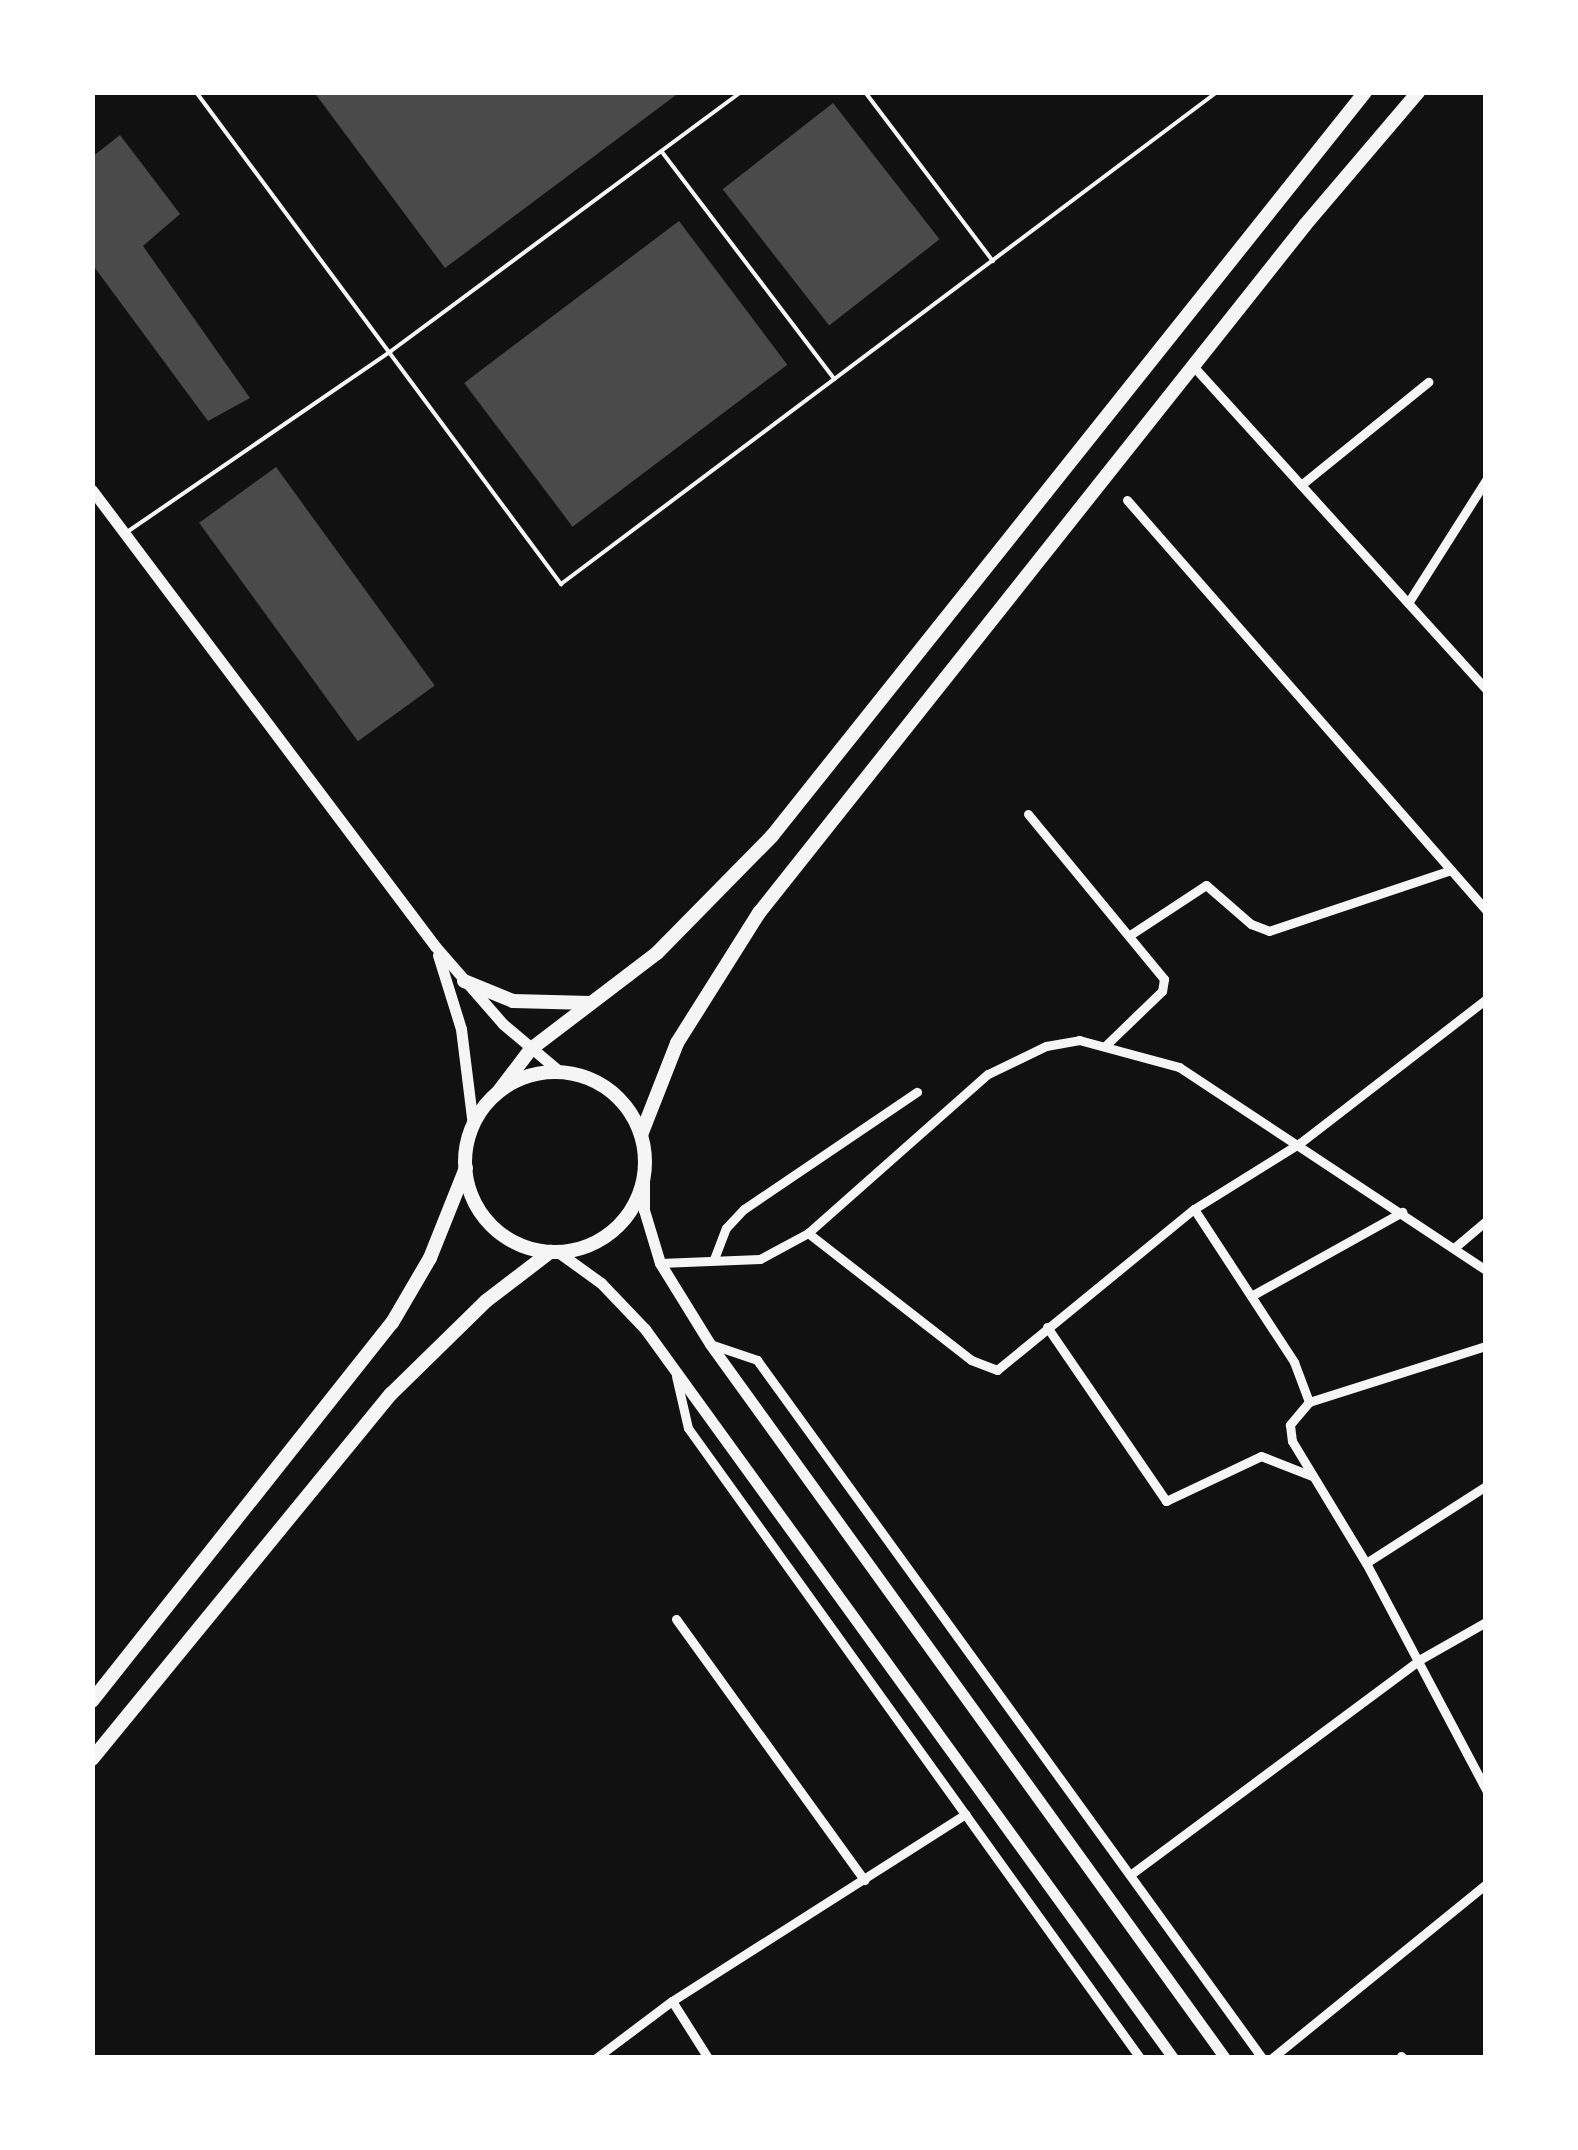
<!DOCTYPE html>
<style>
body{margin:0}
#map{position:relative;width:1578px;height:2150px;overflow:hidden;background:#111;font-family:"Public Sans",sans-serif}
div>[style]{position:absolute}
.building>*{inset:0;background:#4a4a4a;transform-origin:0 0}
.service>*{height:4px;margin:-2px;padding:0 2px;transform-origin:2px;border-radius:2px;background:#f5f5f5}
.minor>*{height:9px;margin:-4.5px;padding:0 4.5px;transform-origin:4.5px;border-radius:4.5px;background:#f5f5f5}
.secondary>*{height:11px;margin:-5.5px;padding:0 5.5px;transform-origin:5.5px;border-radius:5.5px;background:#f5f5f5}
.primary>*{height:14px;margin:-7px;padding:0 7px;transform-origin:7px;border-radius:7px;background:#f5f5f5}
.primary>.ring{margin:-7px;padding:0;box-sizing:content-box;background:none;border:14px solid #f5f5f5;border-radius:50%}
span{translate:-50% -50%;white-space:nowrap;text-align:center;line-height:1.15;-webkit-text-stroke:8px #fff;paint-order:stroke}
.frame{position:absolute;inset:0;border:95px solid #fff;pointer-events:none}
</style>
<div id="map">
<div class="building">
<i style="clip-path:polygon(314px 92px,680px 92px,445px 268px)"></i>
<i style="left:833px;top:103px;width:173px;height:140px;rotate:52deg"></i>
<i style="clip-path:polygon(120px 135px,180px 214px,143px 246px,250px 398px,208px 421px,92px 264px,92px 157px)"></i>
<i style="left:679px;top:221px;width:180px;height:269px;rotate:53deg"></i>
<i style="left:276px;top:467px;width:270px;height:95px;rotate:54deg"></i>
</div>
<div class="service">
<i style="left:196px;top:92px;width:613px;rotate:53.43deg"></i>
<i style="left:561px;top:584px;width:820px;rotate:-36.87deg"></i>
<i style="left:865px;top:92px;width:212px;rotate:52.9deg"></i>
<i style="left:662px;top:152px;width:285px;rotate:52.8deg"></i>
<i style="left:127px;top:532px;width:320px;rotate:-34.4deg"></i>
<i style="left:391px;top:351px;width:435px;rotate:-36.5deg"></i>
</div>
<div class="minor">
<i style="left:1194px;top:367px;width:435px;rotate:47.8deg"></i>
<i style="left:1301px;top:485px;width:164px;rotate:-39deg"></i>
<i style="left:1127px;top:500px;width:545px;rotate:48.79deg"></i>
<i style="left:1408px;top:603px;width:146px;rotate:-57.6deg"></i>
<i style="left:1028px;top:814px;width:214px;rotate:50.5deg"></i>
<i style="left:1164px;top:979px;width:12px;rotate:99deg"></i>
<i style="left:1162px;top:991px;width:79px;rotate:136deg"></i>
<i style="left:1130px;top:935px;width:91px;rotate:-33.3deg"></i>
<i style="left:1206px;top:885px;width:60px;rotate:40.9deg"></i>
<i style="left:1251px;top:924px;width:19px;rotate:21deg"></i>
<i style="left:1269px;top:931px;width:192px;rotate:-18.5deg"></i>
<i style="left:1194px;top:1209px;width:183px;rotate:56.8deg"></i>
<i style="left:1294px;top:1362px;width:43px;rotate:69.4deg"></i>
<i style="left:1309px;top:1402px;width:30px;rotate:130deg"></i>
<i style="left:1290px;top:1425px;width:16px;rotate:83deg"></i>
<i style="left:1292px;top:1441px;width:143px;rotate:58.8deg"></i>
<i style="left:1366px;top:1563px;width:257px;rotate:62.1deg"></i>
<i style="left:808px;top:1233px;width:207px;rotate:37.9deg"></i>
<i style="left:971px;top:1360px;width:28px;rotate:21deg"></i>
<i style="left:997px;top:1370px;width:254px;rotate:-39.3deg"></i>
<i style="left:1194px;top:1209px;width:125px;rotate:-31.9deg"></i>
<i style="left:1300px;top:1143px;width:235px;rotate:-37.7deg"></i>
<i style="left:1454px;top:1248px;width:42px;rotate:-40.2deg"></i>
<i style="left:714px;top:1259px;width:33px;rotate:-69deg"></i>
<i style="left:726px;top:1228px;width:26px;rotate:-47deg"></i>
<i style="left:744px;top:1209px;width:209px;rotate:-34.1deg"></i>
<i style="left:660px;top:1263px;width:100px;rotate:-2.3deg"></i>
<i style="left:760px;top:1259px;width:55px;rotate:-28.4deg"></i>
<i style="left:808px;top:1233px;width:240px;rotate:-41.5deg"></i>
<i style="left:988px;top:1074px;width:64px;rotate:-25.8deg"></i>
<i style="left:1046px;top:1046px;width:34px;rotate:-10deg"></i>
<i style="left:1079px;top:1040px;width:104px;rotate:15.1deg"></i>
<i style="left:1179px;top:1067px;width:368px;rotate:33.5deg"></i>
<i style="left:1253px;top:1295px;width:171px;rotate:-29.1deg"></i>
<i style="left:1047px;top:1327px;width:211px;rotate:55.6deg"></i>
<i style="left:1166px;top:1501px;width:105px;rotate:-25.3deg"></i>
<i style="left:1261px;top:1456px;width:55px;rotate:21.4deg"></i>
<i style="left:710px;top:1344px;width:50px;rotate:18.8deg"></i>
<i style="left:757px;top:1360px;width:862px;rotate:54.11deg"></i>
<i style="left:676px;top:1376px;width:53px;rotate:77deg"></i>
<i style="left:688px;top:1428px;width:775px;rotate:54.34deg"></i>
<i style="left:1309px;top:1402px;width:186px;rotate:-17.6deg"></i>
<i style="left:1366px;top:1563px;width:143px;rotate:-32.7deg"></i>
<i style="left:676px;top:1619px;width:322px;rotate:54.2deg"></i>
<i style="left:1130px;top:1875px;width:360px;rotate:-36.6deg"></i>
<i style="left:1419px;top:1660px;width:77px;rotate:-29.6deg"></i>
<i style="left:672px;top:2001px;width:67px;rotate:57.7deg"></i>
<i style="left:1401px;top:2056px;width:3px;rotate:45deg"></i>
<i style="left:596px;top:2058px;width:95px;rotate:-36.9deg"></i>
<i style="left:672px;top:2001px;width:348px;rotate:-32.5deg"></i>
<i style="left:1272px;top:2058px;width:276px;rotate:-39.1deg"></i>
</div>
<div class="secondary">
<i style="left:92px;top:490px;width:571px;rotate:53.05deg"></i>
<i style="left:435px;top:946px;width:103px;rotate:48.9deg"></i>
<i style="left:503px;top:1024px;width:75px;rotate:40.1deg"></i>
<i style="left:438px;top:955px;width:77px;rotate:72.7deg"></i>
<i style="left:461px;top:1029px;width:97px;rotate:82.9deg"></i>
<i style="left:644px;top:1178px;width:32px;rotate:90deg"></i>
<i style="left:644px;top:1210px;width:55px;rotate:73.2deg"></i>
<i style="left:660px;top:1263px;width:95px;rotate:58.3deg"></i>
<i style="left:710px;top:1344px;width:880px;rotate:54.2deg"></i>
<i style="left:558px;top:1252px;width:53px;rotate:35.8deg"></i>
<i style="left:601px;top:1283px;width:64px;rotate:46.3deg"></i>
<i style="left:645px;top:1329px;width:900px;rotate:54.08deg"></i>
</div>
<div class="primary">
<i style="left:464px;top:981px;width:53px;rotate:22.2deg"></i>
<i style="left:513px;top:1001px;width:77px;rotate:1.5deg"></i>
<i class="ring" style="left:465px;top:1072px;width:166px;height:166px"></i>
<i style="left:499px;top:1091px;width:53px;rotate:-52.7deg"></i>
<i style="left:531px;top:1049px;width:158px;rotate:-37.3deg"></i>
<i style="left:657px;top:953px;width:164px;rotate:-45.5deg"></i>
<i style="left:772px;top:836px;width:951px;rotate:-51.44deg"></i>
<i style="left:641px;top:1135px;width:99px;rotate:-68.6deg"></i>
<i style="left:677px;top:1043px;width:154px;rotate:-57.8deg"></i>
<i style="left:759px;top:913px;width:878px;rotate:-51.56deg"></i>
<i style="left:1305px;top:225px;width:175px;rotate:-49.6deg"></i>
<i style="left:92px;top:1701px;width:483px;rotate:-51.6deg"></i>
<i style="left:392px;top:1323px;width:75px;rotate:-59.7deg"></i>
<i style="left:430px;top:1258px;width:97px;rotate:-68.2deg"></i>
<i style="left:92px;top:1759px;width:472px;rotate:-50.7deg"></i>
<i style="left:391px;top:1394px;width:133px;rotate:-44.4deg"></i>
<i style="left:486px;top:1301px;width:81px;rotate:-37.4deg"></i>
</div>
<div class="frame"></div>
</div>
